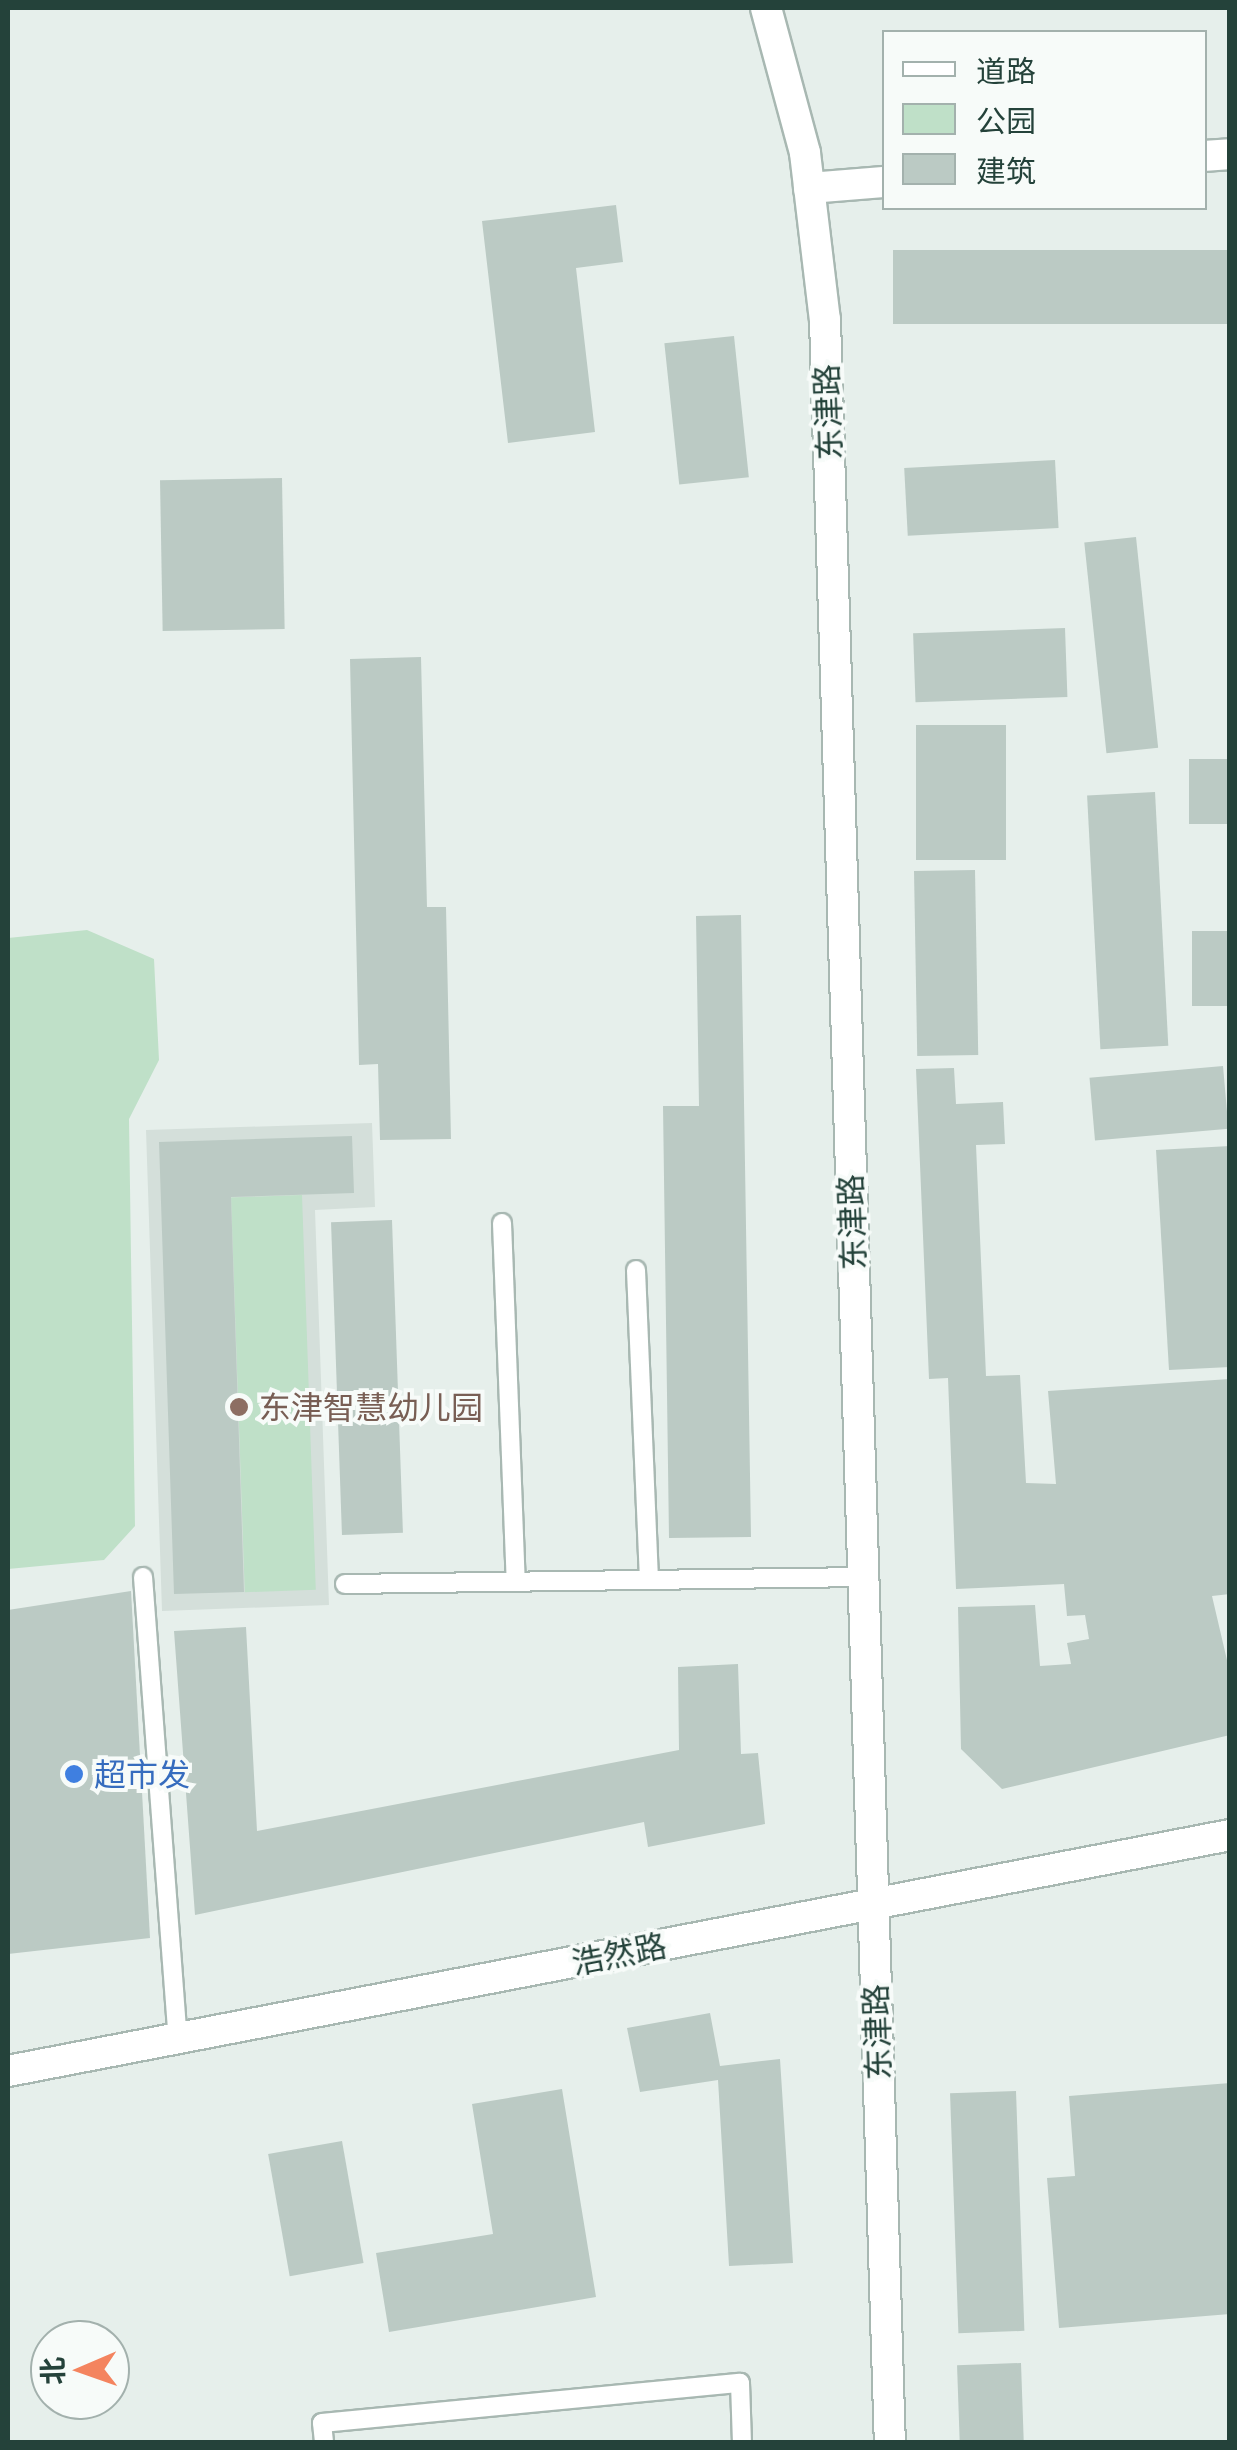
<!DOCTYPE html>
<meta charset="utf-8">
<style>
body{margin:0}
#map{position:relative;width:1237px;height:2450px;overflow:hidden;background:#e6efeb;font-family:"Open Sans","Noto Sans SC",sans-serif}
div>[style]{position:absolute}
.built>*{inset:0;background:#d4dfda}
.green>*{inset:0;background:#bfe0c8;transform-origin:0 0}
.building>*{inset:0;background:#bbcac4;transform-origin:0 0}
.roads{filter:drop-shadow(2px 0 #a8b8b2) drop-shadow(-2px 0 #a8b8b2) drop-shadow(0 2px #a8b8b2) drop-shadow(0 -2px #a8b8b2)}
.lane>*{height:18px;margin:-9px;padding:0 9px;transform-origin:9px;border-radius:9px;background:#fff}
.street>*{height:30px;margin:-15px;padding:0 15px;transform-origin:15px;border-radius:15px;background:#fff}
.secondary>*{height:30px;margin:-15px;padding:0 15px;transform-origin:15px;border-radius:15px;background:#fff}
.dots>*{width:28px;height:28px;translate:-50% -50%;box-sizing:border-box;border:5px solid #f7fbf9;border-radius:50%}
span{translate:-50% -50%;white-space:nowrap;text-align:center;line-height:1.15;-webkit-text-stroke:8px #f7fbf9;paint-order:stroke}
.street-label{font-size:32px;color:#24423a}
.education-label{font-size:32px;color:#785e54}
.left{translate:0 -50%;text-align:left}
.shop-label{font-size:32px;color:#366cbe}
.frame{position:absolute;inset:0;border:10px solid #24423a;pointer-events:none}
.legend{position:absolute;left:882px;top:30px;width:325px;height:180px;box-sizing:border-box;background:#f7fbf9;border:2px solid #a3b1ad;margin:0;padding:12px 18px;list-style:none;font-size:30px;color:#24423a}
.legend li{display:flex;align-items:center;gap:20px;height:50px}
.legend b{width:50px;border:2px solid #a3b1ad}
.north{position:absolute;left:30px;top:2320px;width:100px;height:100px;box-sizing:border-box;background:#f7fbf9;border:2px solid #a3b1ad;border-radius:50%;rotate:268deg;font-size:28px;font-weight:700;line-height:40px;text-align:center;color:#24423a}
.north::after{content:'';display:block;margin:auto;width:35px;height:45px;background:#f4845f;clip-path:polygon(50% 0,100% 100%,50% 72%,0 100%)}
</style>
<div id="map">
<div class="built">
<i style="clip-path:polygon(372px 1123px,375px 1207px,315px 1210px,329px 1605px,162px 1611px,146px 1130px)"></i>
</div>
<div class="green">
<i style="clip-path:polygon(87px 930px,154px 959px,159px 1060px,129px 1119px,135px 1526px,104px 1560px,8px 1569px,8px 938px)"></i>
<i style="left:302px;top:1195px;width:395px;height:71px;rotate:88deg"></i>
</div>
<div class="building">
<i style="clip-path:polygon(616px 205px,623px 262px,576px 268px,595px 432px,508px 443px,482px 221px)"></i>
<i style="left:1230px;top:250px;width:74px;height:337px;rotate:90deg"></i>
<i style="left:734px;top:336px;width:142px;height:70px;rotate:84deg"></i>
<i style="left:1055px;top:460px;width:68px;height:151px;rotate:87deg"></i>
<i style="left:282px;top:478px;width:151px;height:122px;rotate:89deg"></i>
<i style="left:1136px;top:537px;width:212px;height:52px;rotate:84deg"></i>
<i style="left:1065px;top:628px;width:69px;height:152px;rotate:88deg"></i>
<i style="clip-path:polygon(421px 657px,427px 907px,446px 907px,451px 1139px,380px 1140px,378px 1064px,359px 1065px,350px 659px)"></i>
<i style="left:916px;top:725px;width:90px;height:135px"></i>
<i style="left:1230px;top:759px;width:65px;height:41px;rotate:90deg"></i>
<i style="left:1155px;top:792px;width:254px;height:68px;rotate:87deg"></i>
<i style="left:975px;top:870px;width:185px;height:61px;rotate:89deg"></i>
<i style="clip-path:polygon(741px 915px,751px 1537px,669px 1538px,663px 1106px,699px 1106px,696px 916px)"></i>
<i style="left:1230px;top:931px;width:75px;height:38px;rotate:90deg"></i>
<i style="left:1223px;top:1066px;width:63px;height:134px;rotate:85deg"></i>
<i style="clip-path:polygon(954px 1068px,956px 1104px,1003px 1102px,1005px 1144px,976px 1145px,986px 1376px,1020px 1375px,1026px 1483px,1056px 1484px,1048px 1391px,1230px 1379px,1230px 1594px,1212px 1596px,1230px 1673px,1230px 1735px,1002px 1789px,961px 1749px,958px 1607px,1035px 1605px,1040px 1666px,1071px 1664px,1067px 1643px,1089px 1639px,1085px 1615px,1067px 1616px,1064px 1584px,956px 1589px,948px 1378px,929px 1379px,916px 1069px)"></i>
<i style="clip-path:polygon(352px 1136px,354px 1193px,231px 1197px,244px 1592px,174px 1594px,159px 1142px)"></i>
<i style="clip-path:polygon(1230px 1146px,1230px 1367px,1169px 1370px,1156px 1150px)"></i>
<i style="left:392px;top:1220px;width:313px;height:61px;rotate:88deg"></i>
<i style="clip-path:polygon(131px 1591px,150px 1938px,8px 1954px,8px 1610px)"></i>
<i style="clip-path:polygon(246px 1627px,257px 1831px,679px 1750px,678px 1667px,738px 1664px,741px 1754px,758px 1753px,765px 1824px,648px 1847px,644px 1822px,195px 1915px,174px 1631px)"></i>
<i style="clip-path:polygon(710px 2013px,720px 2066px,780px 2059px,793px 2263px,729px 2266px,718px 2080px,640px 2092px,627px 2028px)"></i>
<i style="clip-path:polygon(1230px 2083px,1230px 2314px,1059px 2328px,1047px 2178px,1075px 2176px,1069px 2096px)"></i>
<i style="clip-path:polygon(562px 2089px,596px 2297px,389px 2332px,376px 2253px,493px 2234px,472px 2104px)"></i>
<i style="left:1016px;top:2091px;width:240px;height:66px;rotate:88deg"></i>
<i style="left:342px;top:2141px;width:124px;height:75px;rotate:80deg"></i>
<i style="left:1021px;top:2363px;width:79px;height:64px;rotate:88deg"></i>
</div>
<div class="roads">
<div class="lane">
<i style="left:502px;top:1223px;width:359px;rotate:87.8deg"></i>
<i style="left:636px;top:1270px;width:310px;rotate:87.6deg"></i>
<i style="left:143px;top:1577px;width:462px;rotate:85.7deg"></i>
<i style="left:345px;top:1584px;width:518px;rotate:-0.77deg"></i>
<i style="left:324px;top:2442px;width:19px;rotate:-96deg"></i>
<i style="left:322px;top:2423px;width:420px;rotate:-5.5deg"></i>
<i style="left:740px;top:2383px;width:59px;rotate:88.1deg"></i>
</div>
<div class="street">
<i style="left:1204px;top:156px;width:26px;rotate:-4deg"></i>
<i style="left:809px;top:188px;width:75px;rotate:-4.6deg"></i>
</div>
<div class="secondary">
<i style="left:766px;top:8px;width:150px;rotate:74.9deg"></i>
<i style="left:805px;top:153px;width:168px;rotate:83.2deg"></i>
<i style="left:825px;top:320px;width:2123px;rotate:88.25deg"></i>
<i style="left:8px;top:2071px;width:1245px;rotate:-10.93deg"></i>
</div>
</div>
<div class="dots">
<i style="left:239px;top:1407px;background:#8d6e63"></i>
<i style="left:74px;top:1774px;background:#3f7fe0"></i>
</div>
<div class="street-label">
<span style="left:828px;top:412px;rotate:-92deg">东津路</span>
<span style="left:852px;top:1222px;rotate:-92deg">东津路</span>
<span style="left:619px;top:1954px;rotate:-11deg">浩然路</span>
<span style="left:877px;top:2032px;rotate:-92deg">东津路</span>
</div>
<div class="education-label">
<span class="left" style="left:259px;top:1407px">东津智慧幼儿园</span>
</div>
<div class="shop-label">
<span class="left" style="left:94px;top:1774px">超市发</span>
</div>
<div class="frame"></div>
<ul class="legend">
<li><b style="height:12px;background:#fff"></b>道路</li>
<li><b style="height:28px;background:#bfe0c8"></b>公园</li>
<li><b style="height:28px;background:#bbcac4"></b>建筑</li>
</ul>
<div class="north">北</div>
</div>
